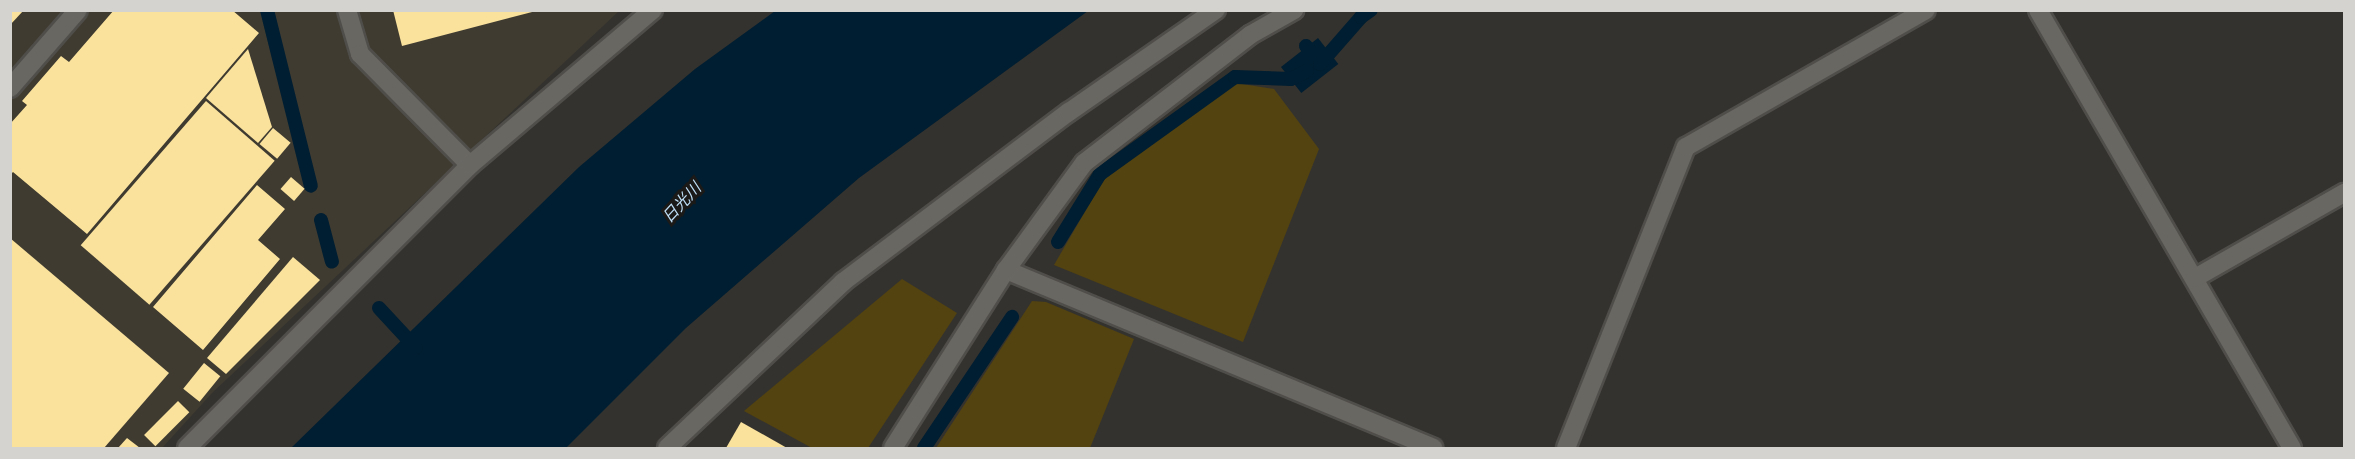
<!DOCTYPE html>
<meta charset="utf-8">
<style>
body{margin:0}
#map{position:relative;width:2355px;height:459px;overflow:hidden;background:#34322e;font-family:"Source Sans 3","Noto Sans JP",sans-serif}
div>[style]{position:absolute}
.built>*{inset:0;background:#3f3b31}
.green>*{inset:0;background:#534310}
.water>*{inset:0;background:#001e31;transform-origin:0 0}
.stream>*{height:14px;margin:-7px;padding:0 7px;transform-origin:7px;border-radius:7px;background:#001e31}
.building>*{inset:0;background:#fae29d;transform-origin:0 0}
.roads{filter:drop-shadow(2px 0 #504e4a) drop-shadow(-2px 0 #504e4a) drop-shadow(0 2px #504e4a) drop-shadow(0 -2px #504e4a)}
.minor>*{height:18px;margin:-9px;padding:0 9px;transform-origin:9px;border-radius:9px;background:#696762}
span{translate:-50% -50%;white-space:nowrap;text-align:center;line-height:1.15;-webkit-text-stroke:6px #1b1a18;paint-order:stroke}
.water-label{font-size:16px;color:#bedff7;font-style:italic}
.frame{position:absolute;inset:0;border:12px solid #d4d3d0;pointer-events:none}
</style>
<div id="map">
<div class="built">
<i style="clip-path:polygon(10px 11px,619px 11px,213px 392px,162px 448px,11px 448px)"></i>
</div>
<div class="green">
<i style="clip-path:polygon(1236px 83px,1274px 89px,1319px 149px,1243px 342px,1054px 265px,1104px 179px)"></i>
<i style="clip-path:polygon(902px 279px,957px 313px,868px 448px,812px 448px,744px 411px)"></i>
<i style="clip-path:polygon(1032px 301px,1046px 302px,1134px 339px,1090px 448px,936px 448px)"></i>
</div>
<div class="water">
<i style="clip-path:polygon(775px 11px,1088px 11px,859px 178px,686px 328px,566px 448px,291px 448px,579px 167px,695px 69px)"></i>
<i style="left:1318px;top:38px;width:33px;height:47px;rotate:52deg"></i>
</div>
<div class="stream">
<i style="left:267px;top:10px;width:181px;rotate:76deg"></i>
<i style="left:1306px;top:46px;width:23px;rotate:52deg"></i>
<i style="left:1320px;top:64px;width:62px;rotate:-48.9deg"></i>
<i style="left:1361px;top:17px;width:12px;rotate:-35deg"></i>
<i style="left:321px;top:220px;width:43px;rotate:75.3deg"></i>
<i style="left:1058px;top:242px;width:80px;rotate:-58.3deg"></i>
<i style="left:1100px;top:174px;width:166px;rotate:-35.7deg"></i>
<i style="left:1235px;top:77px;width:56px;rotate:2deg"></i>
<i style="left:1291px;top:79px;width:18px;rotate:-27deg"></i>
<i style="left:379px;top:308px;width:54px;rotate:47.2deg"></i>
<i style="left:924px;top:448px;width:158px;rotate:-56.1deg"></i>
</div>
<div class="building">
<i style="clip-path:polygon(10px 10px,24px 10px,10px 25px)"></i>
<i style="clip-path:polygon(114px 10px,232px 10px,259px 33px,87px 234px,13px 172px,10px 175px,10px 124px,27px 105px,22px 101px,61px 56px,69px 62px)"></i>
<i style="clip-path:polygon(393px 10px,536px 10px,536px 11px,402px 46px)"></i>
<i style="clip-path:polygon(248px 49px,272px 127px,258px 143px,206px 98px)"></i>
<i style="left:206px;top:101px;width:91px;height:191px;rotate:41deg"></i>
<i style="left:273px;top:128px;width:23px;height:21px;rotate:40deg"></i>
<i style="left:291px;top:177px;width:18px;height:16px;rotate:41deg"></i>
<i style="clip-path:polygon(257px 185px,285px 209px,258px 240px,280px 259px,203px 350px,153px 307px)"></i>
<i style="clip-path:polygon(10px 238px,169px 373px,104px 448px,10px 448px)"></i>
<i style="clip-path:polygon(293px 257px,320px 280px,226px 374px,207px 358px)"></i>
<i style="left:204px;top:363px;width:21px;height:33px;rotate:39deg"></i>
<i style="left:178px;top:401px;width:16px;height:48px;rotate:45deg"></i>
<i style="clip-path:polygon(741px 422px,787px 448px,726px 448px)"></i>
<i style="clip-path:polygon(127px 438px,140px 448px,118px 448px)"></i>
</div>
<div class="roads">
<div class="minor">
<i style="left:347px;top:10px;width:46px;rotate:73.5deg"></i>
<i style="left:360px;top:54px;width:156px;rotate:45.3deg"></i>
<i style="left:2038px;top:10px;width:506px;rotate:59.89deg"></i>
<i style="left:10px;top:88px;width:103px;rotate:-48.9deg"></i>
<i style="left:1006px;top:270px;width:463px;rotate:22.6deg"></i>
<i style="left:2195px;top:278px;width:172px;rotate:-29.7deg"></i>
<i style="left:187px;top:448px;width:400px;rotate:-45deg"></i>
<i style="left:470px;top:165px;width:240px;rotate:-40.3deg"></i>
<i style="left:667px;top:448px;width:242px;rotate:-43.3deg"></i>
<i style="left:843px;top:282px;width:283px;rotate:-37deg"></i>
<i style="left:1069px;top:112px;width:179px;rotate:-34.8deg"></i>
<i style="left:893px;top:448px;width:211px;rotate:-57.6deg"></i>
<i style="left:1006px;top:270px;width:132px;rotate:-53.9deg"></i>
<i style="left:1084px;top:163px;width:210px;rotate:-37.6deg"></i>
<i style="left:1250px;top:35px;width:51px;rotate:-29.6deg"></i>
<i style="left:1566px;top:448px;width:324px;rotate:-68.3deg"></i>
<i style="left:1686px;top:147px;width:276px;rotate:-29.7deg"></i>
</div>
</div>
<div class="water-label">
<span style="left:682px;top:203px;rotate:-47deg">日光川</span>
</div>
<div class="frame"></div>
</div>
